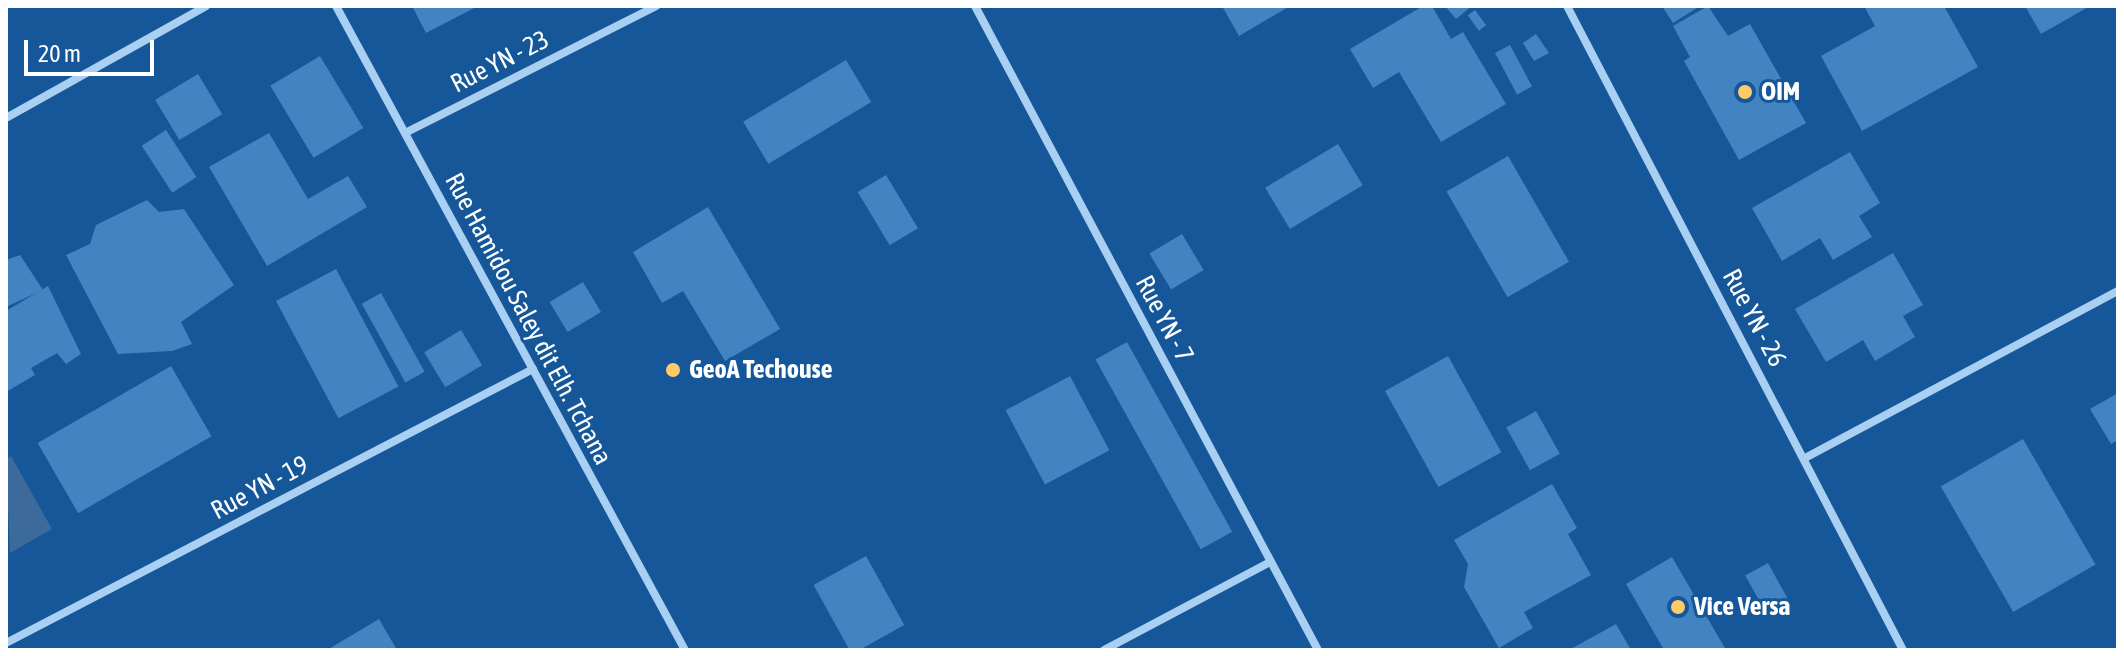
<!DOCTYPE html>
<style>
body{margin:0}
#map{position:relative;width:2124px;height:656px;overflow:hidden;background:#155799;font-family:"Asap Condensed",sans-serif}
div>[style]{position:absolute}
.water>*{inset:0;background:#3c6b9b}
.building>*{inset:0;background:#4283c2;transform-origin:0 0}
.minor>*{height:8px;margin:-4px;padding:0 4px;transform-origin:4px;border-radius:4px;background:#a9cff2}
.dots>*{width:22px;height:22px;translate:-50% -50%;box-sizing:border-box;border:4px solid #155799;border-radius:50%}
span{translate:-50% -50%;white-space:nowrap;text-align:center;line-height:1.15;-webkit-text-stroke:6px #155799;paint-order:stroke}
.street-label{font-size:26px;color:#fff}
.poi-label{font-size:26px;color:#fff;font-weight:700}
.left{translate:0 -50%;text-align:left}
.frame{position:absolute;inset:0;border:8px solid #fff;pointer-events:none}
.scale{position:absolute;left:24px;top:40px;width:130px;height:36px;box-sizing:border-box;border:4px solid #fff;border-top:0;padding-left:10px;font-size:24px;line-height:28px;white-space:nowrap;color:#fff;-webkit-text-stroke:6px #155799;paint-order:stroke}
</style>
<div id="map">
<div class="water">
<i style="clip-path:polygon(11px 456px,52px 529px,10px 553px,6px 459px)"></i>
</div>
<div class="building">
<i style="clip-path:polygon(412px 6px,478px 6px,426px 33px)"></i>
<i style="clip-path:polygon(1222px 6px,1290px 6px,1239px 36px)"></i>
<i style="clip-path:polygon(1423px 6px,1432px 6px,1451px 39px,1463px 32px,1506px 104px,1441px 142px,1399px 72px,1373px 88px,1350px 49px)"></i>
<i style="clip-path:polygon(1445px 6px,1472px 6px,1456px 19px)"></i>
<i style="clip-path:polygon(1662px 6px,1700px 6px,1673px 23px)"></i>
<i style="clip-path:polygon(1708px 6px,1728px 36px,1750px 24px,1806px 123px,1739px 160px,1684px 61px,1690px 57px,1673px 26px)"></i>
<i style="clip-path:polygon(1864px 6px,1944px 6px,1978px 67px,1862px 131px,1821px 56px,1875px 26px)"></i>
<i style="clip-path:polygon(2025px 6px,2090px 6px,2041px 34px)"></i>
<i style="left:1475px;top:10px;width:19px;height:9px;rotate:54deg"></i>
<i style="clip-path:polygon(1536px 34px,1549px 53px,1534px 61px,1523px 43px)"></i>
<i style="left:1510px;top:45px;width:47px;height:17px;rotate:62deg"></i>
<i style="left:320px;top:56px;width:84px;height:58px;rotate:59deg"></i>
<i style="left:846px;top:60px;width:49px;height:120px;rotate:59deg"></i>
<i style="left:198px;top:74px;width:47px;height:50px;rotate:59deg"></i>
<i style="left:166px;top:130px;width:56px;height:29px;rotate:57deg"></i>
<i style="clip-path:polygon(269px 133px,308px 199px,348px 176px,367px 207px,267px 266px,209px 167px)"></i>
<i style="left:1338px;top:144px;width:48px;height:85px;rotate:59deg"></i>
<i style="clip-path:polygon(1850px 152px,1880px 203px,1859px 216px,1872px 237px,1833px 260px,1820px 238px,1782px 261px,1752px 208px)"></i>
<i style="left:1508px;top:156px;width:122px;height:71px;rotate:60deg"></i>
<i style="left:886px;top:175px;width:62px;height:33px;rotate:59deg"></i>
<i style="clip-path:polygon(147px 200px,159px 212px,184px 209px,234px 285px,181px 322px,192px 344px,172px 351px,118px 354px,66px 255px,90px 244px,96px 225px)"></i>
<i style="clip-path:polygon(708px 207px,780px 329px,725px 361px,683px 291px,662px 303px,633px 252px)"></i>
<i style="left:1182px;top:234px;width:42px;height:38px;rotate:59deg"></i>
<i style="clip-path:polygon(1893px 253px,1923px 305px,1903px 316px,1915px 337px,1875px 361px,1863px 340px,1826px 362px,1795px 309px)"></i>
<i style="clip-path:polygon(20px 255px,43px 290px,6px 307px,6px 260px)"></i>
<i style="left:336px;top:269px;width:133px;height:68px;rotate:62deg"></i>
<i style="left:583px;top:282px;width:35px;height:39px;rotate:59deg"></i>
<i style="clip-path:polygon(48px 286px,81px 354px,66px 364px,57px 353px,31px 368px,35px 375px,6px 392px,6px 311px)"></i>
<i style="left:381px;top:293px;width:90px;height:22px;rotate:61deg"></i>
<i style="left:461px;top:330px;width:41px;height:43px;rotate:59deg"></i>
<i style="left:1127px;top:342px;width:217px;height:36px;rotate:61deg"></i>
<i style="left:1448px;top:356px;width:110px;height:72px;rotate:61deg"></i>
<i style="left:171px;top:366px;width:81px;height:154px;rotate:60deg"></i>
<i style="left:1070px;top:376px;width:84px;height:73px;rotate:62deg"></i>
<i style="clip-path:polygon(2118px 393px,2118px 440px,2111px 444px,2090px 409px)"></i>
<i style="left:1536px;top:411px;width:49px;height:34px;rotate:61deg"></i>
<i style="left:2023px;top:439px;width:145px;height:95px;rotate:60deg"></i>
<i style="clip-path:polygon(1552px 484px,1577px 528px,1568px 534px,1591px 575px,1524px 612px,1533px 628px,1499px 648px,1464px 587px,1468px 564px,1454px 540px)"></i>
<i style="left:866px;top:556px;width:79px;height:60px;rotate:61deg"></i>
<i style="clip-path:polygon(1672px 557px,1726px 650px,1664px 650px,1626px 584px)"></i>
<i style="left:1768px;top:563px;width:46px;height:26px;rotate:61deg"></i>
<i style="clip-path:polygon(379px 619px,397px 650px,327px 650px)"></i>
<i style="clip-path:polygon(1616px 624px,1631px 650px,1569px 650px)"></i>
</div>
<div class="minor">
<i style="left:336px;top:6px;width:732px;rotate:61.55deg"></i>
<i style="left:975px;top:6px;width:730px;rotate:61.96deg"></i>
<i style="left:1567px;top:6px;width:726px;rotate:62.45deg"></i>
<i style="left:6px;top:118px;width:229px;rotate:-29.2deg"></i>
<i style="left:405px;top:133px;width:281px;rotate:-26.8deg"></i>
<i style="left:1805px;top:458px;width:355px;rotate:-28.1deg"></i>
<i style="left:6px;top:643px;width:594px;rotate:-27.47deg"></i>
<i style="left:1104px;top:650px;width:188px;rotate:-27.9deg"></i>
</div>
<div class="dots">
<i style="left:1745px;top:92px;background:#ffcb6a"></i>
<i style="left:673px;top:370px;background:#ffcb6a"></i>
<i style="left:1678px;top:607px;background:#ffcb6a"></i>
</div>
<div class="street-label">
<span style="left:500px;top:62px;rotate:-27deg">Rue YN - 23</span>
<span style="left:1754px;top:318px;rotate:62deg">Rue YN - 26</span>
<span style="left:528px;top:319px;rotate:62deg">Rue Hamidou Saley dit Elh. Tchana</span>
<span style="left:1164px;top:319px;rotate:62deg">Rue YN - 7</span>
<span style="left:260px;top:488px;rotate:-28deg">Rue YN - 19</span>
</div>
<div class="poi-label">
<span class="left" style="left:1761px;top:92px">OIM</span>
<span class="left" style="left:689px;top:370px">GeoA Techouse</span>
<span class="left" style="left:1694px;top:607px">Vice Versa</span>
</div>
<div class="frame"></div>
<div class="scale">20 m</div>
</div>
